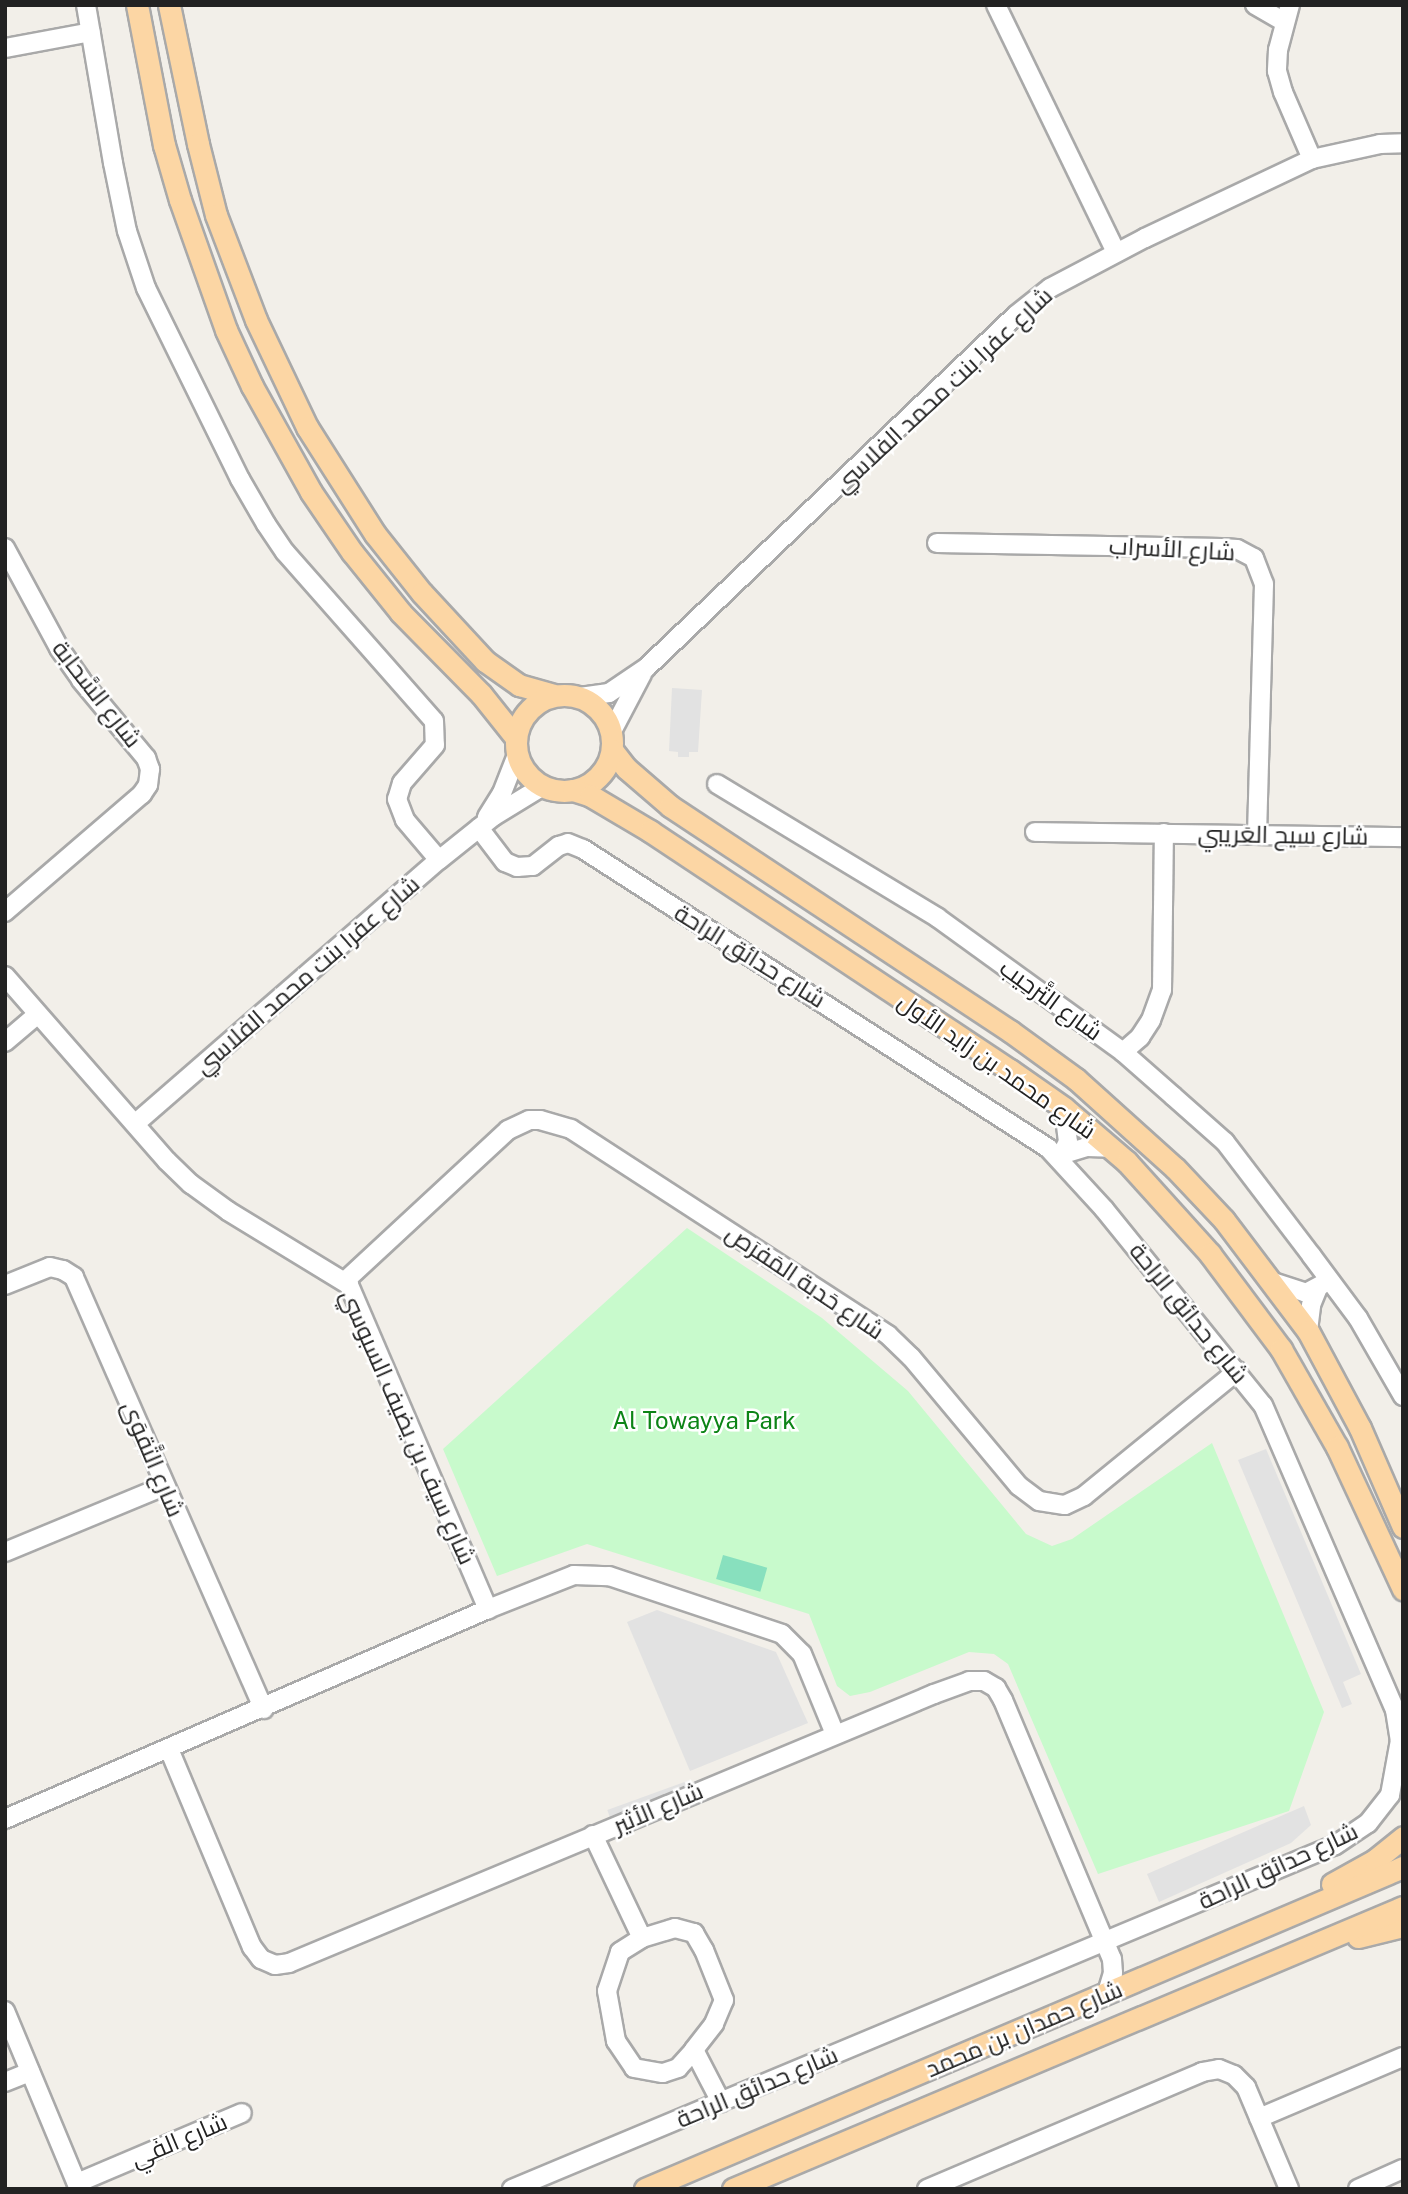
<!DOCTYPE html>
<meta charset="utf-8">
<style>
body{margin:0}
#map{position:relative;width:1408px;height:2194px;overflow:hidden;background:#f2efe9;font-family:"Public Sans",Cairo,sans-serif}
div>[style]{position:absolute}
.park>*{inset:0;background:#c8facc}
.pitch>*{inset:0;background:#88e0be;transform-origin:0 0}
.parking>*{inset:0;background:#e2e2e2;transform-origin:0 0}
.roads{filter:drop-shadow(2px 0 #a9a9a9) drop-shadow(-2px 0 #a9a9a9) drop-shadow(0 2px #a9a9a9) drop-shadow(0 -2px #a9a9a9)}
.minor>*{height:18px;margin:-9px;padding:0 9px;transform-origin:9px;border-radius:9px;background:#fff}
.major>*{height:21px;margin:-10.5px;padding:0 10.5px;transform-origin:10.5px;border-radius:10.5px;background:#fcd6a4}
.major>.ring{margin:-10.5px;padding:0;box-sizing:content-box;background:none;border:21px solid #fcd6a4;border-radius:50%}
span{translate:-50% -50%;white-space:nowrap;text-align:center;line-height:1.15;-webkit-text-stroke:5px #fff;paint-order:stroke}
.street-label{font-size:24px;color:#222}
.park-label{font-size:24px;color:#0c8416}
.frame{position:absolute;inset:0;border:7px solid #222;pointer-events:none}
</style>
<div id="map">
<div class="park">
<i style="clip-path:polygon(687px 1228px,822px 1318px,908px 1391px,1026px 1534px,1052px 1546px,1072px 1539px,1212px 1443px,1324px 1712px,1289px 1811px,1098px 1874px,1008px 1664px,994px 1654px,969px 1652px,870px 1692px,850px 1696px,837px 1686px,809px 1614px,587px 1544px,497px 1576px,443px 1449px)"></i>
</div>
<div class="pitch">
<i style="left:723px;top:1555px;width:46px;height:25px;rotate:16deg"></i>
</div>
<div class="parking">
<i style="clip-path:polygon(672px 688px,702px 690px,698px 752px,689px 752px,689px 757px,678px 757px,678px 752px,669px 751px)"></i>
<i style="clip-path:polygon(1266px 1449px,1361px 1674px,1343px 1682px,1352px 1704px,1342px 1708px,1238px 1460px)"></i>
<i style="clip-path:polygon(657px 1610px,776px 1652px,808px 1723px,690px 1771px,627px 1622px)"></i>
<i style="left:690px;top:1780px;width:12px;height:88px;rotate:70deg"></i>
<i style="clip-path:polygon(1304px 1806px,1311px 1825px,1291px 1843px,1159px 1902px,1147px 1874px)"></i>
</div>
<div class="roads">
<div class="minor">
<i style="left:86px;top:5px;width:160px;rotate:80.3deg"></i>
<i style="left:113px;top:163px;width:69px;rotate:78.4deg"></i>
<i style="left:127px;top:231px;width:60px;rotate:71.6deg"></i>
<i style="left:146px;top:288px;width:213px;rotate:63.8deg"></i>
<i style="left:240px;top:479px;width:52px;rotate:60deg"></i>
<i style="left:266px;top:524px;width:34px;rotate:56deg"></i>
<i style="left:285px;top:552px;width:225px;rotate:48.6deg"></i>
<i style="left:434px;top:721px;width:24px;rotate:88deg"></i>
<i style="left:435px;top:745px;width:50px;rotate:131deg"></i>
<i style="left:402px;top:783px;width:17px;rotate:107deg"></i>
<i style="left:397px;top:799px;width:22px;rotate:69deg"></i>
<i style="left:405px;top:820px;width:52px;rotate:49.6deg"></i>
<i style="left:996px;top:5px;width:275px;rotate:64.1deg"></i>
<i style="left:1255px;top:5px;width:34px;rotate:30deg"></i>
<i style="left:1290px;top:5px;width:47px;rotate:104.9deg"></i>
<i style="left:1278px;top:50px;width:21px;rotate:93deg"></i>
<i style="left:1277px;top:71px;width:22px;rotate:74deg"></i>
<i style="left:1283px;top:92px;width:73px;rotate:66.6deg"></i>
<i style="left:5px;top:48px;width:87px;rotate:-10.5deg"></i>
<i style="left:937px;top:543px;width:285px;rotate:1deg"></i>
<i style="left:1222px;top:548px;width:15px;rotate:4deg"></i>
<i style="left:1237px;top:549px;width:19px;rotate:28deg"></i>
<i style="left:1254px;top:558px;width:28px;rotate:69deg"></i>
<i style="left:1264px;top:584px;width:250px;rotate:91.6deg"></i>
<i style="left:5px;top:548px;width:114px;rotate:61.6deg"></i>
<i style="left:59px;top:648px;width:39px;rotate:55deg"></i>
<i style="left:81px;top:680px;width:102px;rotate:50.2deg"></i>
<i style="left:146px;top:758px;width:12px;rotate:70deg"></i>
<i style="left:150px;top:769px;width:16px;rotate:97deg"></i>
<i style="left:148px;top:785px;width:11px;rotate:124deg"></i>
<i style="left:142px;top:794px;width:181px;rotate:139.3deg"></i>
<i style="left:580px;top:697px;width:29px;rotate:-8deg"></i>
<i style="left:609px;top:693px;width:45px;rotate:-34deg"></i>
<i style="left:646px;top:668px;width:511px;rotate:-43.65deg"></i>
<i style="left:1016px;top:315px;width:43px;rotate:-38.5deg"></i>
<i style="left:1050px;top:288px;width:107px;rotate:-27.8deg"></i>
<i style="left:1145px;top:238px;width:185px;rotate:-25.3deg"></i>
<i style="left:1312px;top:159px;width:70px;rotate:-12.4deg"></i>
<i style="left:1380px;top:144px;width:23px;rotate:-2deg"></i>
<i style="left:611px;top:733px;width:67px;rotate:-62.3deg"></i>
<i style="left:717px;top:784px;width:258px;rotate:31.2deg"></i>
<i style="left:938px;top:918px;width:228px;rotate:35.9deg"></i>
<i style="left:1123px;top:1052px;width:67px;rotate:41.3deg"></i>
<i style="left:1173px;top:1096px;width:69px;rotate:41.5deg"></i>
<i style="left:1225px;top:1142px;width:142px;rotate:52.7deg"></i>
<i style="left:1311px;top:1255px;width:79px;rotate:53.3deg"></i>
<i style="left:1358px;top:1318px;width:90px;rotate:60deg"></i>
<i style="left:487px;top:817px;width:28px;rotate:-58deg"></i>
<i style="left:502px;top:793px;width:41px;rotate:-68.5deg"></i>
<i style="left:479px;top:828px;width:43px;rotate:52.6deg"></i>
<i style="left:505px;top:862px;width:13px;rotate:23deg"></i>
<i style="left:517px;top:867px;width:16px;rotate:-4deg"></i>
<i style="left:533px;top:866px;width:33px;rotate:-38deg"></i>
<i style="left:559px;top:846px;width:9px;rotate:-18deg"></i>
<i style="left:568px;top:843px;width:16px;rotate:22deg"></i>
<i style="left:583px;top:849px;width:553px;rotate:32.74deg"></i>
<i style="left:1048px;top:1148px;width:83px;rotate:47.4deg"></i>
<i style="left:1104px;top:1209px;width:252px;rotate:51deg"></i>
<i style="left:1263px;top:1405px;width:332px;rotate:66.6deg"></i>
<i style="left:1395px;top:1710px;width:30px;rotate:81deg"></i>
<i style="left:1400px;top:1740px;width:56px;rotate:100.3deg"></i>
<i style="left:1390px;top:1795px;width:36px;rotate:128deg"></i>
<i style="left:1368px;top:1823px;width:40px;rotate:146deg"></i>
<i style="left:1335px;top:1845px;width:892px;rotate:157.32deg"></i>
<i style="left:1035px;top:832px;width:368px;rotate:0.8deg"></i>
<i style="left:5px;top:976px;width:246px;rotate:48.8deg"></i>
<i style="left:167px;top:1161px;width:33px;rotate:44deg"></i>
<i style="left:191px;top:1184px;width:46px;rotate:36.1deg"></i>
<i style="left:228px;top:1211px;width:142px;rotate:31.4deg"></i>
<i style="left:349px;top:1285px;width:353px;rotate:66.8deg"></i>
<i style="left:5px;top:1042px;width:43px;rotate:-40.3deg"></i>
<i style="left:1123px;top:1052px;width:23px;rotate:-41deg"></i>
<i style="left:1140px;top:1037px;width:20px;rotate:-57deg"></i>
<i style="left:1151px;top:1020px;width:32px;rotate:-70deg"></i>
<i style="left:1162px;top:990px;width:157px;rotate:-89.3deg"></i>
<i style="left:136px;top:1123px;width:401px;rotate:-41deg"></i>
<i style="left:439px;top:860px;width:70px;rotate:-38.7deg"></i>
<i style="left:494px;top:816px;width:57px;rotate:-31.5deg"></i>
<i style="left:1064px;top:1154px;width:24px;rotate:-17deg"></i>
<i style="left:1087px;top:1147px;width:24px;rotate:2deg"></i>
<i style="left:1059px;top:1159px;width:19px;rotate:-62deg"></i>
<i style="left:1068px;top:1142px;width:34px;rotate:-97deg"></i>
<i style="left:345px;top:1281px;width:222px;rotate:-42.8deg"></i>
<i style="left:508px;top:1130px;width:23px;rotate:-25deg"></i>
<i style="left:529px;top:1120px;width:11px"></i>
<i style="left:540px;top:1120px;width:32px;rotate:16deg"></i>
<i style="left:571px;top:1129px;width:378px;rotate:33deg"></i>
<i style="left:888px;top:1335px;width:32px;rotate:44deg"></i>
<i style="left:911px;top:1357px;width:168px;rotate:50.1deg"></i>
<i style="left:1019px;top:1486px;width:25px;rotate:37deg"></i>
<i style="left:1039px;top:1501px;width:26px;rotate:9deg"></i>
<i style="left:1065px;top:1505px;width:21px;rotate:-25deg"></i>
<i style="left:1084px;top:1496px;width:198px;rotate:-39.2deg"></i>
<i style="left:1270px;top:1281px;width:38px;rotate:18deg"></i>
<i style="left:1306px;top:1293px;width:26px;rotate:-28deg"></i>
<i style="left:5px;top:1285px;width:48px;rotate:-21.8deg"></i>
<i style="left:50px;top:1267px;width:13px;rotate:13deg"></i>
<i style="left:63px;top:1270px;width:13px;rotate:32deg"></i>
<i style="left:74px;top:1277px;width:472px;rotate:66.3deg"></i>
<i style="left:1308px;top:1331px;width:26px;rotate:-83deg"></i>
<i style="left:1311px;top:1305px;width:18px;rotate:-68deg"></i>
<i style="left:5px;top:1552px;width:172px;rotate:-22.5deg"></i>
<i style="left:169px;top:1749px;width:215px;rotate:67.3deg"></i>
<i style="left:252px;top:1947px;width:15px;rotate:53deg"></i>
<i style="left:261px;top:1959px;width:15px;rotate:23deg"></i>
<i style="left:275px;top:1965px;width:14px;rotate:-8deg"></i>
<i style="left:289px;top:1963px;width:699px;rotate:-22.64deg"></i>
<i style="left:934px;top:1694px;width:37px;rotate:-20deg"></i>
<i style="left:969px;top:1681px;width:15px"></i>
<i style="left:984px;top:1681px;width:14px;rotate:30deg"></i>
<i style="left:996px;top:1688px;width:14px;rotate:60deg"></i>
<i style="left:1003px;top:1700px;width:281px;rotate:67.2deg"></i>
<i style="left:1112px;top:1959px;width:14px;rotate:86deg"></i>
<i style="left:1113px;top:1973px;width:21px;rotate:107deg"></i>
<i style="left:5px;top:1819px;width:527px;rotate:-23.5deg"></i>
<i style="left:488px;top:1609px;width:92px;rotate:-21.6deg"></i>
<i style="left:574px;top:1575px;width:35px;rotate:2deg"></i>
<i style="left:609px;top:1576px;width:182px;rotate:18.5deg"></i>
<i style="left:782px;top:1634px;width:28px;rotate:45deg"></i>
<i style="left:802px;top:1654px;width:87px;rotate:67.6deg"></i>
<i style="left:593px;top:1835px;width:114px;rotate:64.6deg"></i>
<i style="left:642px;top:1938px;width:34px;rotate:-17deg"></i>
<i style="left:675px;top:1928px;width:20px;rotate:15deg"></i>
<i style="left:694px;top:1933px;width:20px;rotate:60deg"></i>
<i style="left:704px;top:1950px;width:54px;rotate:68.2deg"></i>
<i style="left:724px;top:2000px;width:26px;rotate:113deg"></i>
<i style="left:714px;top:2024px;width:33px;rotate:128deg"></i>
<i style="left:694px;top:2050px;width:59px;rotate:62.6deg"></i>
<i style="left:642px;top:1938px;width:26px;rotate:148deg"></i>
<i style="left:620px;top:1952px;width:41px;rotate:108.4deg"></i>
<i style="left:607px;top:1991px;width:51px;rotate:79.8deg"></i>
<i style="left:616px;top:2041px;width:32px;rotate:56deg"></i>
<i style="left:634px;top:2068px;width:29px;rotate:10deg"></i>
<i style="left:663px;top:2073px;width:16px;rotate:-18deg"></i>
<i style="left:678px;top:2068px;width:24px;rotate:-48deg"></i>
<i style="left:5px;top:2011px;width:193px;rotate:67.4deg"></i>
<i style="left:5px;top:2082px;width:27px;rotate:-22deg"></i>
<i style="left:1259px;top:2118px;width:156px;rotate:-23deg"></i>
<i style="left:77px;top:2183px;width:179px;rotate:-23deg"></i>
<i style="left:927px;top:2189px;width:299px;rotate:-23deg"></i>
<i style="left:1202px;top:2072px;width:17px;rotate:-10deg"></i>
<i style="left:1219px;top:2069px;width:16px;rotate:22deg"></i>
<i style="left:1234px;top:2075px;width:17px;rotate:45deg"></i>
<i style="left:1246px;top:2087px;width:111px;rotate:67.1deg"></i>
<i style="left:1358px;top:2189px;width:49px;rotate:-24deg"></i>
</div>
<div class="major">
<i style="left:137px;top:5px;width:143px;rotate:79.1deg"></i>
<i style="left:164px;top:145px;width:57px;rotate:73.8deg"></i>
<i style="left:180px;top:200px;width:138px;rotate:70.5deg"></i>
<i style="left:226px;top:330px;width:62px;rotate:65.1deg"></i>
<i style="left:252px;top:386px;width:121px;rotate:60.9deg"></i>
<i style="left:311px;top:492px;width:73px;rotate:55.7deg"></i>
<i style="left:352px;top:552px;width:78px;rotate:51.2deg"></i>
<i style="left:401px;top:613px;width:114px;rotate:45.4deg"></i>
<i style="left:481px;top:694px;width:56px;rotate:51.5deg"></i>
<i style="left:169px;top:5px;width:142px;rotate:78.2deg"></i>
<i style="left:198px;top:144px;width:73px;rotate:75.8deg"></i>
<i style="left:216px;top:215px;width:112px;rotate:69.1deg"></i>
<i style="left:256px;top:320px;width:119px;rotate:64.5deg"></i>
<i style="left:307px;top:427px;width:127px;rotate:57.6deg"></i>
<i style="left:375px;top:534px;width:75px;rotate:51.5deg"></i>
<i style="left:422px;top:593px;width:93px;rotate:47.2deg"></i>
<i style="left:485px;top:661px;width:42px;rotate:35.2deg"></i>
<i style="left:519px;top:685px;width:35px;rotate:16deg"></i>
<i class="ring" style="left:516px;top:695px;width:75px;height:75px"></i>
<i style="left:612px;top:750px;width:23px;rotate:52deg"></i>
<i style="left:626px;top:768px;width:58px;rotate:40.8deg"></i>
<i style="left:670px;top:806px;width:408px;rotate:33.5deg"></i>
<i style="left:1010px;top:1031px;width:82px;rotate:36deg"></i>
<i style="left:1076px;top:1079px;width:133px;rotate:42deg"></i>
<i style="left:1175px;top:1168px;width:71px;rotate:46.7deg"></i>
<i style="left:1224px;top:1220px;width:139px;rotate:52.9deg"></i>
<i style="left:1308px;top:1331px;width:110px;rotate:61.8deg"></i>
<i style="left:1360px;top:1428px;width:108px;rotate:66.5deg"></i>
<i style="left:573px;top:790px;width:19px;rotate:18deg"></i>
<i style="left:591px;top:796px;width:69px;rotate:30.7deg"></i>
<i style="left:650px;top:831px;width:432px;rotate:33.6deg"></i>
<i style="left:1010px;top:1070px;width:66px;rotate:35.1deg"></i>
<i style="left:1064px;top:1108px;width:83px;rotate:40.6deg"></i>
<i style="left:1127px;top:1162px;width:124px;rotate:47.9deg"></i>
<i style="left:1210px;top:1254px;width:119px;rotate:53.2deg"></i>
<i style="left:1281px;top:1349px;width:113px;rotate:60.3deg"></i>
<i style="left:1337px;top:1447px;width:157px;rotate:65.1deg"></i>
<i style="left:1332px;top:1884px;width:49px;rotate:-29.2deg"></i>
<i style="left:1375px;top:1860px;width:36px;rotate:-39deg"></i>
<i style="left:1358px;top:1937px;width:46px;rotate:-13.7deg"></i>
<i style="left:645px;top:2189px;width:824px;rotate:-23.02deg"></i>
<i style="left:733px;top:2189px;width:727px;rotate:-22.83deg"></i>
</div>
</div>
<div class="street-label">
<span style="left:943px;top:390px;rotate:-43deg">شارع عفرا بنت محمد الفلاسي</span>
<span style="left:1172px;top:549px;rotate:3deg">شارع الأسراب</span>
<span style="left:97px;top:694px;rotate:52deg">شارع السَّحابة</span>
<span style="left:1283px;top:835px;rotate:1deg">شارع سيح العَريبي</span>
<span style="left:750px;top:956px;rotate:32deg">شارع حدائق الراحة</span>
<span style="left:307px;top:975px;rotate:-41deg">شارع عفرا بنت محمد الفلاسي</span>
<span style="left:1051px;top:1000px;rotate:36deg">شارع التَّرحِيب</span>
<span style="left:997px;top:1066px;rotate:35deg">شارع محمد بن زايد الأول</span>
<span style="left:805px;top:1282px;rotate:34deg">شارع حَدبة المَفرَص</span>
<span style="left:1189px;top:1313px;rotate:51deg">شارع حدائق الراحة</span>
<span style="left:408px;top:1427px;rotate:66deg">شارع سيف بن يضيف السبوسي</span>
<span style="left:153px;top:1459px;rotate:67deg">شارع التَّقوَى</span>
<span style="left:658px;top:1808px;rotate:-23deg">شارع الأثير</span>
<span style="left:1278px;top:1866px;rotate:-25deg">شارع حدائق الراحة</span>
<span style="left:1024px;top:2029px;rotate:-23deg">شارع حمدان بن محمد</span>
<span style="left:757px;top:2087px;rotate:-23deg">شارع حدائق الراحة</span>
<span style="left:179px;top:2140px;rotate:-23deg">شارع الفَي</span>
</div>
<div class="park-label">
<span style="left:704px;top:1421px">Al Towayya Park</span>
</div>
<div class="frame"></div>
</div>
